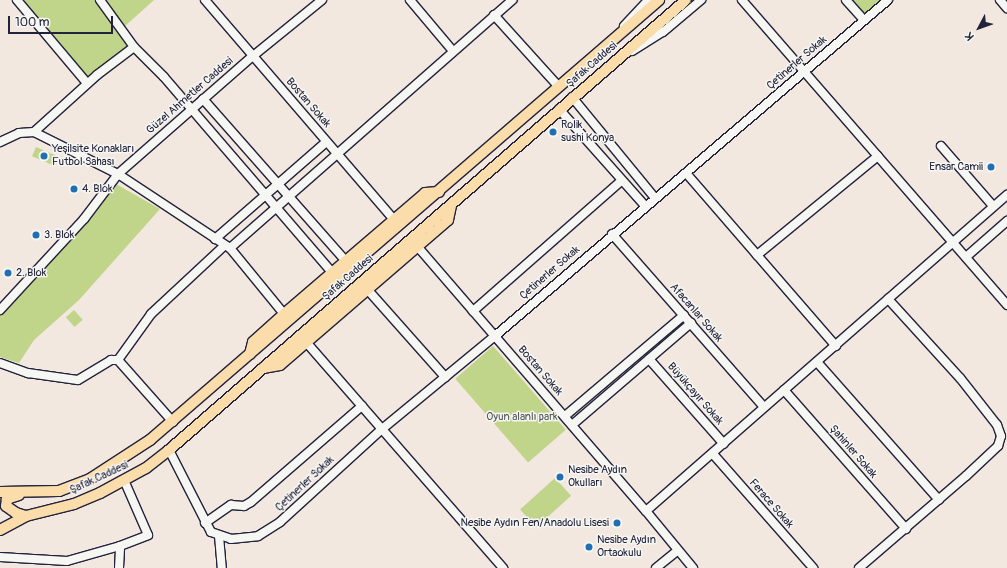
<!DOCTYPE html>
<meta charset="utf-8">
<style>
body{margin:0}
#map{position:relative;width:1007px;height:568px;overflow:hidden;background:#f2e8df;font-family:Pangolin,sans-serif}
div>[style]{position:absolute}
.green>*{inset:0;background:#c0d58a;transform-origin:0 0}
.roads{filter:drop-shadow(1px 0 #22223b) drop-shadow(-1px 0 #22223b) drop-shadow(0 1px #22223b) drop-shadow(0 -1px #22223b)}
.minor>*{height:8px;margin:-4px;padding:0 4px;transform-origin:4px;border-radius:4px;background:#f6f6f2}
.major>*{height:10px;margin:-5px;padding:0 5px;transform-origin:5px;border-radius:5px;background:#fbddab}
.dots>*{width:11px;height:11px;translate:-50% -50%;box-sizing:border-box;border:2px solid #f6f6f2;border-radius:50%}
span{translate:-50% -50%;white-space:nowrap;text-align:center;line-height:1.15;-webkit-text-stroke:3px #f6f6f2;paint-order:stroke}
.street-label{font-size:11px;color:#22223b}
.poi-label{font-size:11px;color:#22223b}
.left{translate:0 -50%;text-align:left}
.right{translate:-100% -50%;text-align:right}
.park-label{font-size:11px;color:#515853}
.north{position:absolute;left:959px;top:8px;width:40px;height:40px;-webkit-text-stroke:3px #f6f6f2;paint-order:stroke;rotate:229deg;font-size:11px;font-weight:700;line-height:16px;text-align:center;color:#22223b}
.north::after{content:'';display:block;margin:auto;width:14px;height:18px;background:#22223b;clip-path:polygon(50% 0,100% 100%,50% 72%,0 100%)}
.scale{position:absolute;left:8px;top:16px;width:105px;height:18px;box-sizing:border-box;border:2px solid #22223b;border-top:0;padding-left:5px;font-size:12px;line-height:14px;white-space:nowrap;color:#22223b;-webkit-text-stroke:3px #f6f6f2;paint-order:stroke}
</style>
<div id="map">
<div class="green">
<i style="clip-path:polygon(19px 0,94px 0,128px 47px,91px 78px,88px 77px)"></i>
<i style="clip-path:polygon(101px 0,154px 0,124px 27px)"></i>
<i style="clip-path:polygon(851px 0,882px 0,864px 14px)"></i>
<i style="left:36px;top:147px;width:21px;height:10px;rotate:23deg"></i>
<i style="clip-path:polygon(116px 184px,160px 209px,79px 300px,34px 340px,19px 363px,0 357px,0 314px)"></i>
<i style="left:74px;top:310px;width:13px;height:11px;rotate:48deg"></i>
<i style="left:493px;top:346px;width:111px;height:50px;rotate:49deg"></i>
<i style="left:555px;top:478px;width:24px;height:47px;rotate:48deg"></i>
</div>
<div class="roads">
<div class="minor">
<i style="left:17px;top:0;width:109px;rotate:49.9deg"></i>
<i style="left:100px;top:0;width:58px;rotate:54.1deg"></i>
<i style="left:134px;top:47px;width:42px;rotate:45deg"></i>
<i style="left:164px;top:77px;width:257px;rotate:49.3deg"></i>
<i style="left:205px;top:0;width:290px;rotate:49.3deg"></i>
<i style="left:410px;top:0;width:67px;rotate:49.9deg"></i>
<i style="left:742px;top:0;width:404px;rotate:49deg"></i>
<i style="left:846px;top:0;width:27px;rotate:48deg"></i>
<i style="left:1000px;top:0;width:11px;rotate:49deg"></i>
<i style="left:494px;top:15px;width:97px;rotate:47.9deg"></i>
<i style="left:624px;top:26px;width:35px;rotate:-47deg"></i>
<i style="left:632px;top:51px;width:36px;rotate:-32deg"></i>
<i style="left:663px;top:32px;width:50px;rotate:-40.1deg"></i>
<i style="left:572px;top:97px;width:131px;rotate:50.6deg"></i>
<i style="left:203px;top:99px;width:216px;rotate:48.6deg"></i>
<i style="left:559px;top:109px;width:130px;rotate:48.4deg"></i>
<i style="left:34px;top:132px;width:85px;rotate:-42.1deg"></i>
<i style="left:97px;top:75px;width:46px;rotate:-37.1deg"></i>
<i style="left:0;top:142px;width:21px;rotate:-25deg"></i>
<i style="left:19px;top:133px;width:15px;rotate:-4deg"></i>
<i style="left:34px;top:132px;width:94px;rotate:26.6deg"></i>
<i style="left:118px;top:174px;width:179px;rotate:-41.2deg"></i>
<i style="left:253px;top:56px;width:89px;rotate:-39.1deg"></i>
<i style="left:941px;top:146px;width:79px;rotate:49.1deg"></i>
<i style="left:686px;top:173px;width:229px;rotate:49.1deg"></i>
<i style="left:612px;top:234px;width:230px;rotate:48.7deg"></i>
<i style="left:215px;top:239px;width:147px;rotate:-41.1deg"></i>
<i style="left:417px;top:246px;width:350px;rotate:49.2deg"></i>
<i style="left:646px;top:511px;width:74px;rotate:50.5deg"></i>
<i style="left:230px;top:248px;width:376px;rotate:-41.3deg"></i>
<i style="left:757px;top:255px;width:156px;rotate:-39.3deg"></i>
<i style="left:966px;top:257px;width:55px;rotate:-41.3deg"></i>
<i style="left:367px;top:289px;width:118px;rotate:48.4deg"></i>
<i style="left:0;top:310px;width:124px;rotate:-47.3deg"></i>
<i style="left:84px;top:219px;width:56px;rotate:-52.9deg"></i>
<i style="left:118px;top:174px;width:134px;rotate:33.5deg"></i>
<i style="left:230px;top:248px;width:85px;rotate:50.7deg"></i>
<i style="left:473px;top:311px;width:198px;rotate:-41.3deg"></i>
<i style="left:306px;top:342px;width:300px;rotate:48.9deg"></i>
<i style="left:649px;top:359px;width:113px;rotate:48.6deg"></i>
<i style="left:118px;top:360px;width:57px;rotate:-54.3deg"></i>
<i style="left:151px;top:314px;width:101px;rotate:-43deg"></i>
<i style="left:817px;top:362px;width:184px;rotate:48.5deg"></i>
<i style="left:0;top:363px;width:30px;rotate:20deg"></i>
<i style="left:28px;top:373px;width:50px;rotate:8deg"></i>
<i style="left:78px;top:380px;width:39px;rotate:-31deg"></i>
<i style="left:111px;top:360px;width:7px"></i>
<i style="left:118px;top:360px;width:83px;rotate:48.4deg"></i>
<i style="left:784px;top:390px;width:185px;rotate:48.7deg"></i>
<i style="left:565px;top:416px;width:156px;rotate:-40.3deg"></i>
<i style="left:572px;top:425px;width:157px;rotate:-40.6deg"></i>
<i style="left:169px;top:450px;width:92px;rotate:62.9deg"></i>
<i style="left:211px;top:532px;width:21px;rotate:19deg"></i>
<i style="left:231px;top:539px;width:27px;rotate:-6deg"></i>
<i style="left:258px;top:536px;width:26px;rotate:-32deg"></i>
<i style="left:280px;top:522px;width:138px;rotate:-42.4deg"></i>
<i style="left:382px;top:429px;width:146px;rotate:-39.5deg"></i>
<i style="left:495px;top:336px;width:517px;rotate:-40.53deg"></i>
<i style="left:713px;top:454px;width:152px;rotate:48.7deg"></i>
<i style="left:646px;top:511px;width:480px;rotate:-41.2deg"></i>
<i style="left:205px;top:523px;width:32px;rotate:-35deg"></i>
<i style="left:231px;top:505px;width:13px;rotate:4deg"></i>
<i style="left:244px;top:506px;width:8px;rotate:-30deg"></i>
<i style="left:251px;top:502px;width:147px;rotate:-40.9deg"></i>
<i style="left:219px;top:536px;width:32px;rotate:85deg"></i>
<i style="left:0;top:557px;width:67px;rotate:3.4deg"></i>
<i style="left:67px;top:561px;width:55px;rotate:-15.8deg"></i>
<i style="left:119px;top:568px;width:22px;rotate:-87deg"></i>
<i style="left:120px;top:546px;width:30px;rotate:-21deg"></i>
<i style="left:148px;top:535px;width:60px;rotate:-113.6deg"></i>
<i style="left:656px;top:568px;width:28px;rotate:-39deg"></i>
<i style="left:859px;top:568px;width:141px;rotate:-40.7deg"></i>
<i style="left:966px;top:476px;width:44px;rotate:-43.2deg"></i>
<i style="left:998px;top:446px;width:10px;rotate:-73deg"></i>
<i style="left:1001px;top:436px;width:12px;rotate:-110deg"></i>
<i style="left:997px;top:425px;width:60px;rotate:-128.2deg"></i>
<i style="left:960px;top:378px;width:107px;rotate:-132.3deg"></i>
</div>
<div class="major">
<i style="left:250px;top:354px;width:12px;rotate:-76deg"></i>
<i style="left:253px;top:342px;width:42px;rotate:-42.1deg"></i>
<i style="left:284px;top:314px;width:186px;rotate:-40.6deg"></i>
<i style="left:425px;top:193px;width:14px;rotate:-4deg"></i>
<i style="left:263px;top:368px;width:17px;rotate:-10deg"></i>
<i style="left:280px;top:365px;width:222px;rotate:-40.8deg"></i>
<i style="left:448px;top:220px;width:14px;rotate:-78deg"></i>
<i style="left:0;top:492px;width:59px;rotate:-1deg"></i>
<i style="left:59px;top:491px;width:33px;rotate:-21deg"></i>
<i style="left:90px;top:479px;width:72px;rotate:-33deg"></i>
<i style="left:150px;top:440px;width:673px;rotate:-40.84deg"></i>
<i style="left:19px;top:495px;width:13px;rotate:162deg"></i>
<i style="left:7px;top:499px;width:7px;rotate:98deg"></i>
<i style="left:6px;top:506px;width:12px;rotate:35deg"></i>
<i style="left:16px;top:513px;width:10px;rotate:17deg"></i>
<i style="left:0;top:530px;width:30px;rotate:-28deg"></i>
<i style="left:26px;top:516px;width:49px;rotate:-14deg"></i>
<i style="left:74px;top:504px;width:28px;rotate:-23deg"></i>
<i style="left:100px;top:493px;width:52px;rotate:-28.5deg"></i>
<i style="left:146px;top:468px;width:29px;rotate:-38deg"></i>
<i style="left:169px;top:450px;width:685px;rotate:-41.04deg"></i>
</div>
</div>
<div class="dots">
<i style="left:553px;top:132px;background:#1f6fb2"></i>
<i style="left:44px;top:156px;background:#1f6fb2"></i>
<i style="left:991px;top:167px;background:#1f6fb2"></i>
<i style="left:74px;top:189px;background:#1f6fb2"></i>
<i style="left:36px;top:235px;background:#1f6fb2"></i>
<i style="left:8px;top:273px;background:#1f6fb2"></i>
<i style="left:560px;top:477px;background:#1f6fb2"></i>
<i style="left:617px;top:523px;background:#1f6fb2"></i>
<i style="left:589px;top:547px;background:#1f6fb2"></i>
</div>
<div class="street-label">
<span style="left:797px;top:63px;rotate:-41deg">Çetinerler Sokak</span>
<span style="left:592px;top:65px;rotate:-41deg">Şafak Caddesi</span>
<span style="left:190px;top:96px;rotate:-41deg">Güzel Ahmetler Caddesi</span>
<span style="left:308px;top:103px;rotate:49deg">Bostan Sokak</span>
<span style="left:550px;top:273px;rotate:-41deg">Çetinerler Sokak</span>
<span style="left:348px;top:278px;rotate:-41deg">Şafak Caddesi</span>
<span style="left:696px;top:313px;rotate:49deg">Afacanlar Sokak</span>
<span style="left:540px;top:371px;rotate:49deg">Bostan Sokak</span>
<span style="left:695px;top:394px;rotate:49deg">Büyükçayır Sokak</span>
<span style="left:853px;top:452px;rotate:49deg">Şahinler Sokak</span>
<span style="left:99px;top:478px;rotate:-25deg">Şafak Caddesi</span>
<span style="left:305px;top:484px;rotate:-43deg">Çetinerler Sokak</span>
<span style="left:771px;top:504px;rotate:49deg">Ferace Sokak</span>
</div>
<div class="poi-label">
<span class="left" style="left:561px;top:132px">Rolik<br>sushi Konya</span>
<span class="left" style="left:52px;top:156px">Yeşilsite Konakları<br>Futbol Sahası</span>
<span class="right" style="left:983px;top:167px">Ensar Camii</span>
<span class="left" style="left:82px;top:189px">4. Blok</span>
<span class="left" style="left:44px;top:235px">3. Blok</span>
<span class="left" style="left:16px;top:273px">2. Blok</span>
<span class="left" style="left:568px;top:477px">Nesibe Aydın<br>Okulları</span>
<span class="right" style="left:609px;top:523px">Nesibe Aydın Fen/Anadolu Lisesi</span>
<span class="left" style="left:597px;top:547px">Nesibe Aydın<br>Ortaokulu</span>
</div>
<div class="park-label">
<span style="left:522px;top:417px">Oyun alanlı park</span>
</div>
<div class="north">K</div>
<div class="scale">100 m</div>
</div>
